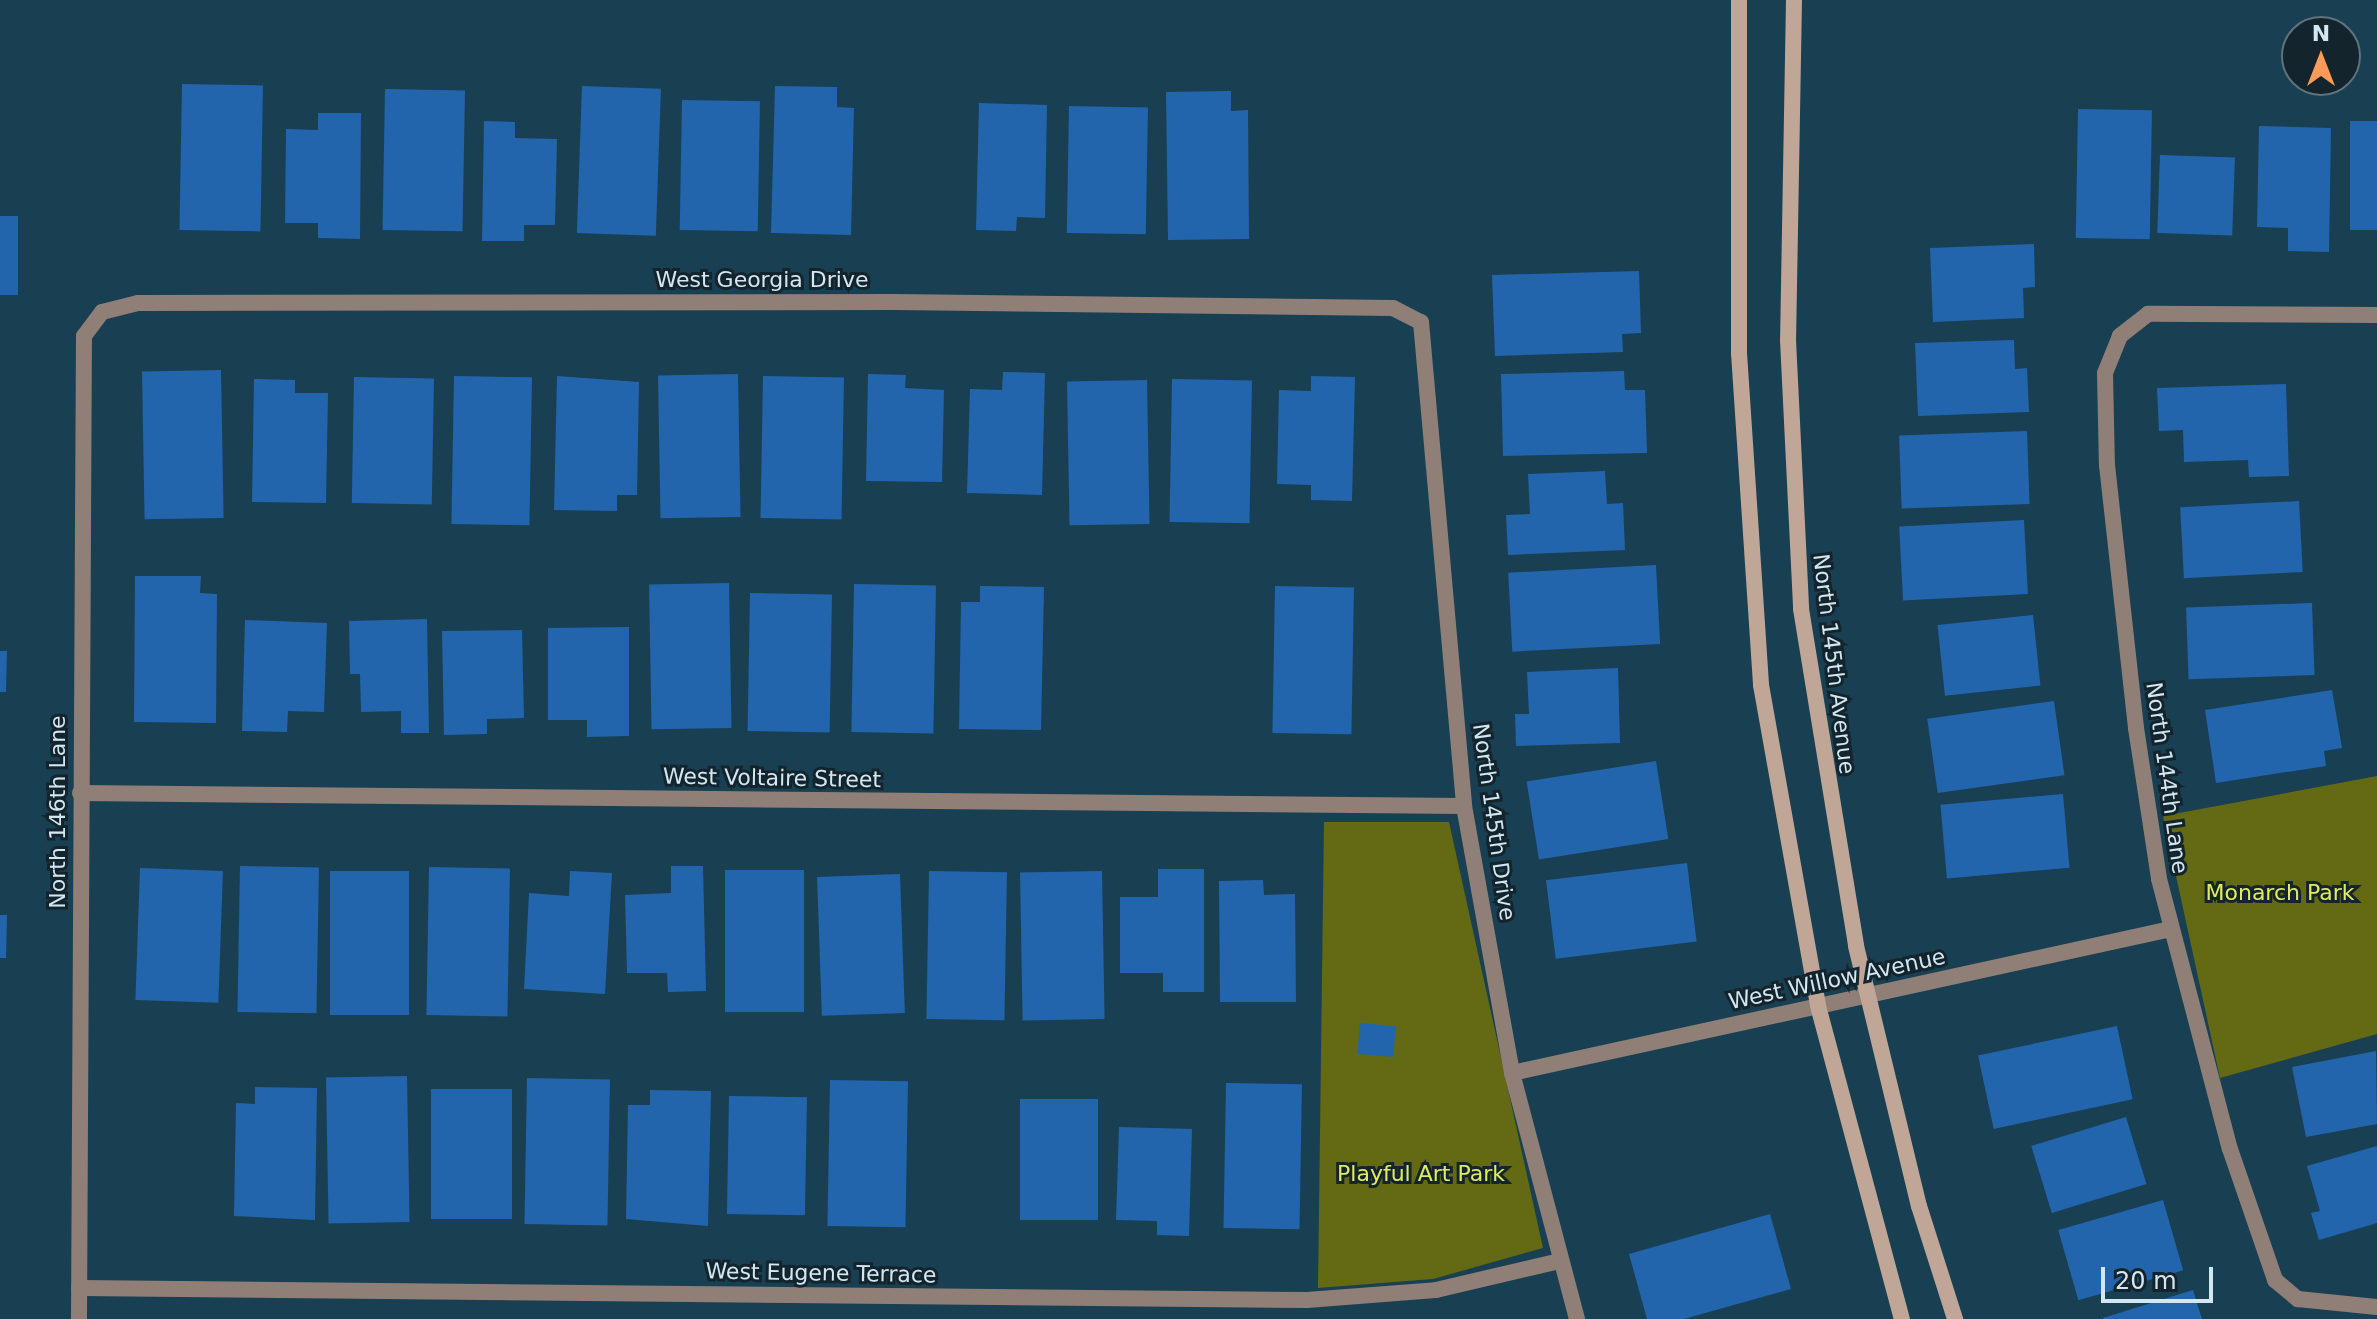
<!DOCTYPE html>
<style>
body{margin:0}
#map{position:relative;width:2377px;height:1319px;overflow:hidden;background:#193f52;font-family:"DejaVu Sans",sans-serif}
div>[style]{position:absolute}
.green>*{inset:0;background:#646a13}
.building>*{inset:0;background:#2365ac;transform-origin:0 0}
.street>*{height:16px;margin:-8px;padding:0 8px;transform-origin:8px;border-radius:8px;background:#8f7f76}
.secondary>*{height:16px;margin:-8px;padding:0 8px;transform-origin:8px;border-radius:8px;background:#bfa696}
span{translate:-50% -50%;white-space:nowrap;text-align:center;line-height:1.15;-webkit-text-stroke:6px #14242c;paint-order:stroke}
.street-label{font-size:22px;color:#d3e7f3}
.park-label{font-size:22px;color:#e0eb60}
.north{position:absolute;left:2281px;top:16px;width:80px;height:80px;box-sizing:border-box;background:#14242c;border:2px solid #60727c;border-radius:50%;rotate:0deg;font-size:22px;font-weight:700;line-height:32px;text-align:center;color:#d3e7f3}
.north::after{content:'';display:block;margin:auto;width:28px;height:36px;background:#fe9b58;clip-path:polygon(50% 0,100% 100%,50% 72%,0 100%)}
.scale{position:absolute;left:2101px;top:1267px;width:112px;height:36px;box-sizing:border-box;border:4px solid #d3e7f3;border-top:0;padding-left:10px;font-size:24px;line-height:28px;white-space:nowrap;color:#d3e7f3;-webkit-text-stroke:6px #14242c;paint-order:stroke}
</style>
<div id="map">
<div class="green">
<i style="clip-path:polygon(2377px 776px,2377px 1034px,2220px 1078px,2163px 816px)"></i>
<i style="clip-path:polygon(1324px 822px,1449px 822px,1543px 1248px,1433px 1279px,1318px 1288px)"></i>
</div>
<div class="building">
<i style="left:182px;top:84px;width:81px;height:146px;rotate:1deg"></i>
<i style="left:582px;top:86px;width:79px;height:147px;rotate:2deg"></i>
<i style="clip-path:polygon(775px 86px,837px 87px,837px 107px,854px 108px,851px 235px,771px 233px)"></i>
<i style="left:385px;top:89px;width:80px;height:141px;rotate:1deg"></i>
<i style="clip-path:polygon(1231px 91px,1231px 111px,1248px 110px,1249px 239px,1168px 240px,1166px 92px)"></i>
<i style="left:682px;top:100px;width:78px;height:130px;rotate:1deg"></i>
<i style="clip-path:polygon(979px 103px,1047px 105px,1045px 218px,1017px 217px,1016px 231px,976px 230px)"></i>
<i style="left:1069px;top:106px;width:79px;height:127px;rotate:1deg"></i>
<i style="left:2078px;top:109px;width:74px;height:129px;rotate:1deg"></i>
<i style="clip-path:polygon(318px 113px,361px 113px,360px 239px,318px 238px,318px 223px,285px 223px,286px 129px,318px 130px)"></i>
<i style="clip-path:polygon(484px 121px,515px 122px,515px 138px,557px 139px,555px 225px,524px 225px,524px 241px,482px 241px)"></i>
<i style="left:2350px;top:121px;width:27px;height:109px"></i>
<i style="clip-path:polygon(2259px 126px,2331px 128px,2329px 252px,2288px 251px,2288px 228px,2257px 227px)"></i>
<i style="left:2160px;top:155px;width:75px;height:78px;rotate:2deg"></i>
<i style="left:0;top:216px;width:18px;height:79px"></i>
<i style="clip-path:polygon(2034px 244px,2035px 287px,2023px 288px,2024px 318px,1933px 322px,1930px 248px)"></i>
<i style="clip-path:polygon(1639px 271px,1641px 333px,1622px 334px,1623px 352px,1495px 356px,1492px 275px)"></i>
<i style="clip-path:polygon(2014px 340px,2015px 369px,2027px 368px,2029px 412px,1918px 416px,1915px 343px)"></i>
<i style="left:221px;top:370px;width:148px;height:79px;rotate:89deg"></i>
<i style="clip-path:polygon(1624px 371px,1625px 390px,1645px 390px,1647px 453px,1503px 456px,1501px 374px)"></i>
<i style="clip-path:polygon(1003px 372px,1045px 373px,1042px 495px,967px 493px,970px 389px,1002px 390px)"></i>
<i style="left:738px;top:374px;width:143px;height:80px;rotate:89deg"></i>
<i style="clip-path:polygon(868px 374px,906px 375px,905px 388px,944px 390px,942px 482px,866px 481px)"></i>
<i style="left:454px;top:376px;width:78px;height:148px;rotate:1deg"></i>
<i style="clip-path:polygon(557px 376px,639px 382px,637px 495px,617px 495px,617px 511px,554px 510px)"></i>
<i style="left:763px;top:376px;width:81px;height:142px;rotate:1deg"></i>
<i style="clip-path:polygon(1311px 376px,1355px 377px,1352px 501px,1311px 500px,1311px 485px,1277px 484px,1279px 390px,1311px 391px)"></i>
<i style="left:354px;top:377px;width:80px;height:126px;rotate:1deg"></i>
<i style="clip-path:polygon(254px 379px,295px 380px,295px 393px,328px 393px,326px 503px,252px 502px)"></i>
<i style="left:1172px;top:379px;width:80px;height:143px;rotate:1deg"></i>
<i style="left:1147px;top:380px;width:144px;height:80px;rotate:89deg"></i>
<i style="clip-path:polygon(2286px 384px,2289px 476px,2249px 477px,2248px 460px,2184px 462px,2183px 430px,2159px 431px,2157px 388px)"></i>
<i style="left:2027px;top:431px;width:73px;height:128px;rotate:88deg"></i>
<i style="clip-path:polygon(1605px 471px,1607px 504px,1623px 503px,1625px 550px,1508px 555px,1506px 515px,1530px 514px,1528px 474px)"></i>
<i style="left:2299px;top:501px;width:71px;height:119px;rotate:87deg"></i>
<i style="left:2024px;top:520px;width:74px;height:125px;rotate:87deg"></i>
<i style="left:1656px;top:565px;width:79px;height:148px;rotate:87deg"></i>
<i style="clip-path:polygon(135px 576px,201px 576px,200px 593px,217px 594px,216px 723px,134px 722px)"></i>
<i style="left:729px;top:583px;width:145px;height:80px;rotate:89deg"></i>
<i style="left:854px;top:584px;width:82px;height:148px;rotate:1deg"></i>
<i style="clip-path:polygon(980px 586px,1044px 587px,1041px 730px,959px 729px,961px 602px,980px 602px)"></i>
<i style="left:1275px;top:586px;width:79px;height:147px;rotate:1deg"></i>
<i style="left:750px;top:593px;width:82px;height:138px;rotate:1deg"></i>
<i style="left:2312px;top:603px;width:72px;height:126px;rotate:88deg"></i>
<i style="left:2033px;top:615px;width:71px;height:96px;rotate:84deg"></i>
<i style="clip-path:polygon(427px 619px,429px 733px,401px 733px,401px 711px,361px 712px,360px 674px,350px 674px,349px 621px)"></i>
<i style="clip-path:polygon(245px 620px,327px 623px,324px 712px,288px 711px,287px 732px,242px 731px)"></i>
<i style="clip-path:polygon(629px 627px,629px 736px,587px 737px,587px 720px,548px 720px,548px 628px)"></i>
<i style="clip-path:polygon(522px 630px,524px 718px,487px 719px,487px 734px,444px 735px,442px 631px)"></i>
<i style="clip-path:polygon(0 651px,7px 651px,6px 692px,0 692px)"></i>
<i style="clip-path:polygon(1618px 668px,1620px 743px,1516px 746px,1515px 714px,1529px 714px,1527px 672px)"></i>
<i style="clip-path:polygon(2332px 690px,2342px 748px,2324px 751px,2326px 766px,2216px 783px,2205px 710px)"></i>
<i style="left:2054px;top:701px;width:75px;height:128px;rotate:82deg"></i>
<i style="left:1656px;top:761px;width:79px;height:131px;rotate:81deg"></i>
<i style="left:2063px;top:794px;width:74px;height:123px;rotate:85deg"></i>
<i style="left:1687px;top:863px;width:79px;height:142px;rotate:83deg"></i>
<i style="left:240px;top:866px;width:79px;height:146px;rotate:1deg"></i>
<i style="clip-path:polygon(671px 866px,703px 866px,706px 991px,668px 992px,667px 973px,627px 973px,625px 895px,671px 893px)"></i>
<i style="left:429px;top:867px;width:81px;height:148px;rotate:1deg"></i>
<i style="left:140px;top:868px;width:83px;height:132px;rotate:2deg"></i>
<i style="clip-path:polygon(1158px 869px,1204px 869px,1204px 992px,1163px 992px,1163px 973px,1120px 973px,1120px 897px,1158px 897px)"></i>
<i style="left:804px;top:870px;width:142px;height:79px;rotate:90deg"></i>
<i style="left:330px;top:871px;width:79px;height:144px"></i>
<i style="clip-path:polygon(570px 871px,612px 873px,605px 994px,524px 989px,529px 893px,569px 896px)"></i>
<i style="left:929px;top:871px;width:78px;height:148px;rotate:1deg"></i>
<i style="left:1102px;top:871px;width:148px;height:82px;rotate:89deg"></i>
<i style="left:900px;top:874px;width:139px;height:83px;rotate:88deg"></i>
<i style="clip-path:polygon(1263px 880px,1264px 895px,1295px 894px,1296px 1002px,1220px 1002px,1219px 881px)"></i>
<i style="clip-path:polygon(0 915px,7px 915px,6px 958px,0 958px)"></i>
<i style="left:1360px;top:1023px;width:36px;height:31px;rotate:5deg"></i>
<i style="left:2117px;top:1026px;width:75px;height:142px;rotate:78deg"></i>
<i style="clip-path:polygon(2376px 1051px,2377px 1124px,2306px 1137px,2292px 1067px)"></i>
<i style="left:407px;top:1076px;width:146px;height:81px;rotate:89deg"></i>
<i style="left:527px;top:1078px;width:83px;height:146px;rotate:1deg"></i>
<i style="left:830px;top:1080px;width:78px;height:146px;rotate:1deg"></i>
<i style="left:1226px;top:1083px;width:76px;height:145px;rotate:1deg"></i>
<i style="clip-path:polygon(255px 1087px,317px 1088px,315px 1220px,234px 1216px,236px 1103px,255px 1104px)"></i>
<i style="left:431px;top:1089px;width:81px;height:130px"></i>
<i style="clip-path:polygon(650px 1090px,711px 1091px,708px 1226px,626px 1219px,628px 1105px,650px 1105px)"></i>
<i style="left:729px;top:1096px;width:78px;height:118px;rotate:1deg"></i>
<i style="left:1098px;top:1099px;width:121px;height:78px;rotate:90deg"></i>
<i style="left:2126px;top:1117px;width:70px;height:99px;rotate:73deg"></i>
<i style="clip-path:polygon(1119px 1127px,1192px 1129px,1189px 1236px,1157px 1235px,1157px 1221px,1116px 1220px)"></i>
<i style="clip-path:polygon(2377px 1146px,2377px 1223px,2319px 1240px,2311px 1213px,2320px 1211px,2307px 1166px)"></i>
<i style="left:2163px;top:1200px;width:73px;height:109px;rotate:74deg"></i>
<i style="clip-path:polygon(1770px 1214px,1791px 1289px,1684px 1319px,1647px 1319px,1629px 1254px)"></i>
<i style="clip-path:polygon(2193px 1290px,2202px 1319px,2103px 1319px,2103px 1318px)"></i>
</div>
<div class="street">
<i style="left:2377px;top:315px;width:229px;rotate:-179.7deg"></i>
<i style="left:2148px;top:314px;width:36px;rotate:142deg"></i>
<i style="left:2120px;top:336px;width:40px;rotate:112deg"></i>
<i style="left:2105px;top:373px;width:92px;rotate:88.8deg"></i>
<i style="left:2107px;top:465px;width:265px;rotate:83.7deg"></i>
<i style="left:2136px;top:728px;width:153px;rotate:81.3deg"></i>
<i style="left:2159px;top:879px;width:279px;rotate:75.3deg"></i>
<i style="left:2230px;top:1149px;width:139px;rotate:71deg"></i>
<i style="left:2275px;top:1280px;width:30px;rotate:40deg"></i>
<i style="left:2298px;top:1299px;width:79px;rotate:5.8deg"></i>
<i style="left:80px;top:793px;width:1384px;rotate:0.54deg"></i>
<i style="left:1512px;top:1073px;width:675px;rotate:-12.33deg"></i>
<i style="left:79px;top:1288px;width:1228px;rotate:0.56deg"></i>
<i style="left:1307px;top:1300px;width:129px;rotate:-4.4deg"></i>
<i style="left:1436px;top:1290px;width:127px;rotate:-13.2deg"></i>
<i style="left:79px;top:1319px;width:983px;rotate:-89.71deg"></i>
<i style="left:84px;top:336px;width:30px;rotate:-53deg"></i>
<i style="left:102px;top:312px;width:37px;rotate:-14deg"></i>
<i style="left:138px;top:303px;width:757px;rotate:-0.08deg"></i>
<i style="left:895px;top:302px;width:498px;rotate:0.7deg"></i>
<i style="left:1393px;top:308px;width:31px;rotate:27deg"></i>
<i style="left:1421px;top:322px;width:486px;rotate:84.9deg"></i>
<i style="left:1464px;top:806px;width:271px;rotate:79.8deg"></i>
<i style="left:1512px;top:1073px;width:254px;rotate:75.2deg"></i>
</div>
<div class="secondary">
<i style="left:1739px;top:0;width:353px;rotate:90deg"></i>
<i style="left:1739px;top:353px;width:333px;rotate:86.2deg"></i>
<i style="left:1761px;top:685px;width:326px;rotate:79.9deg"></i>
<i style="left:1818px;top:1006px;width:324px;rotate:75deg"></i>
<i style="left:1794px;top:0;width:340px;rotate:91deg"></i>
<i style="left:1788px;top:340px;width:269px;rotate:87.2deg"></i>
<i style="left:1801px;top:609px;width:341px;rotate:80.7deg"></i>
<i style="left:1856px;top:946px;width:268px;rotate:76.4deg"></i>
<i style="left:1919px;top:1206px;width:119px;rotate:72.3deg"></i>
</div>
<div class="street-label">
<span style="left:762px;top:280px">West Georgia Drive</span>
<span style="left:1834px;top:664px;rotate:83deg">North 145th Avenue</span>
<span style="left:772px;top:778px;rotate:1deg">West Voltaire Street</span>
<span style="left:2167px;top:778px;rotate:82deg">North 144th Lane</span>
<span style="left:58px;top:812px;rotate:-90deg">North 146th Lane</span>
<span style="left:1494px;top:822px;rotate:82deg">North 145th Drive</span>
<span style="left:1837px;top:979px;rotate:-12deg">West Willow Avenue</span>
<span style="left:821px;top:1273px;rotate:1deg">West Eugene Terrace</span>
</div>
<div class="park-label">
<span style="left:2280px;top:893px">Monarch Park</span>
<span style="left:1421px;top:1174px">Playful Art Park</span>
</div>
<div class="north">N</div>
<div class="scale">20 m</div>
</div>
